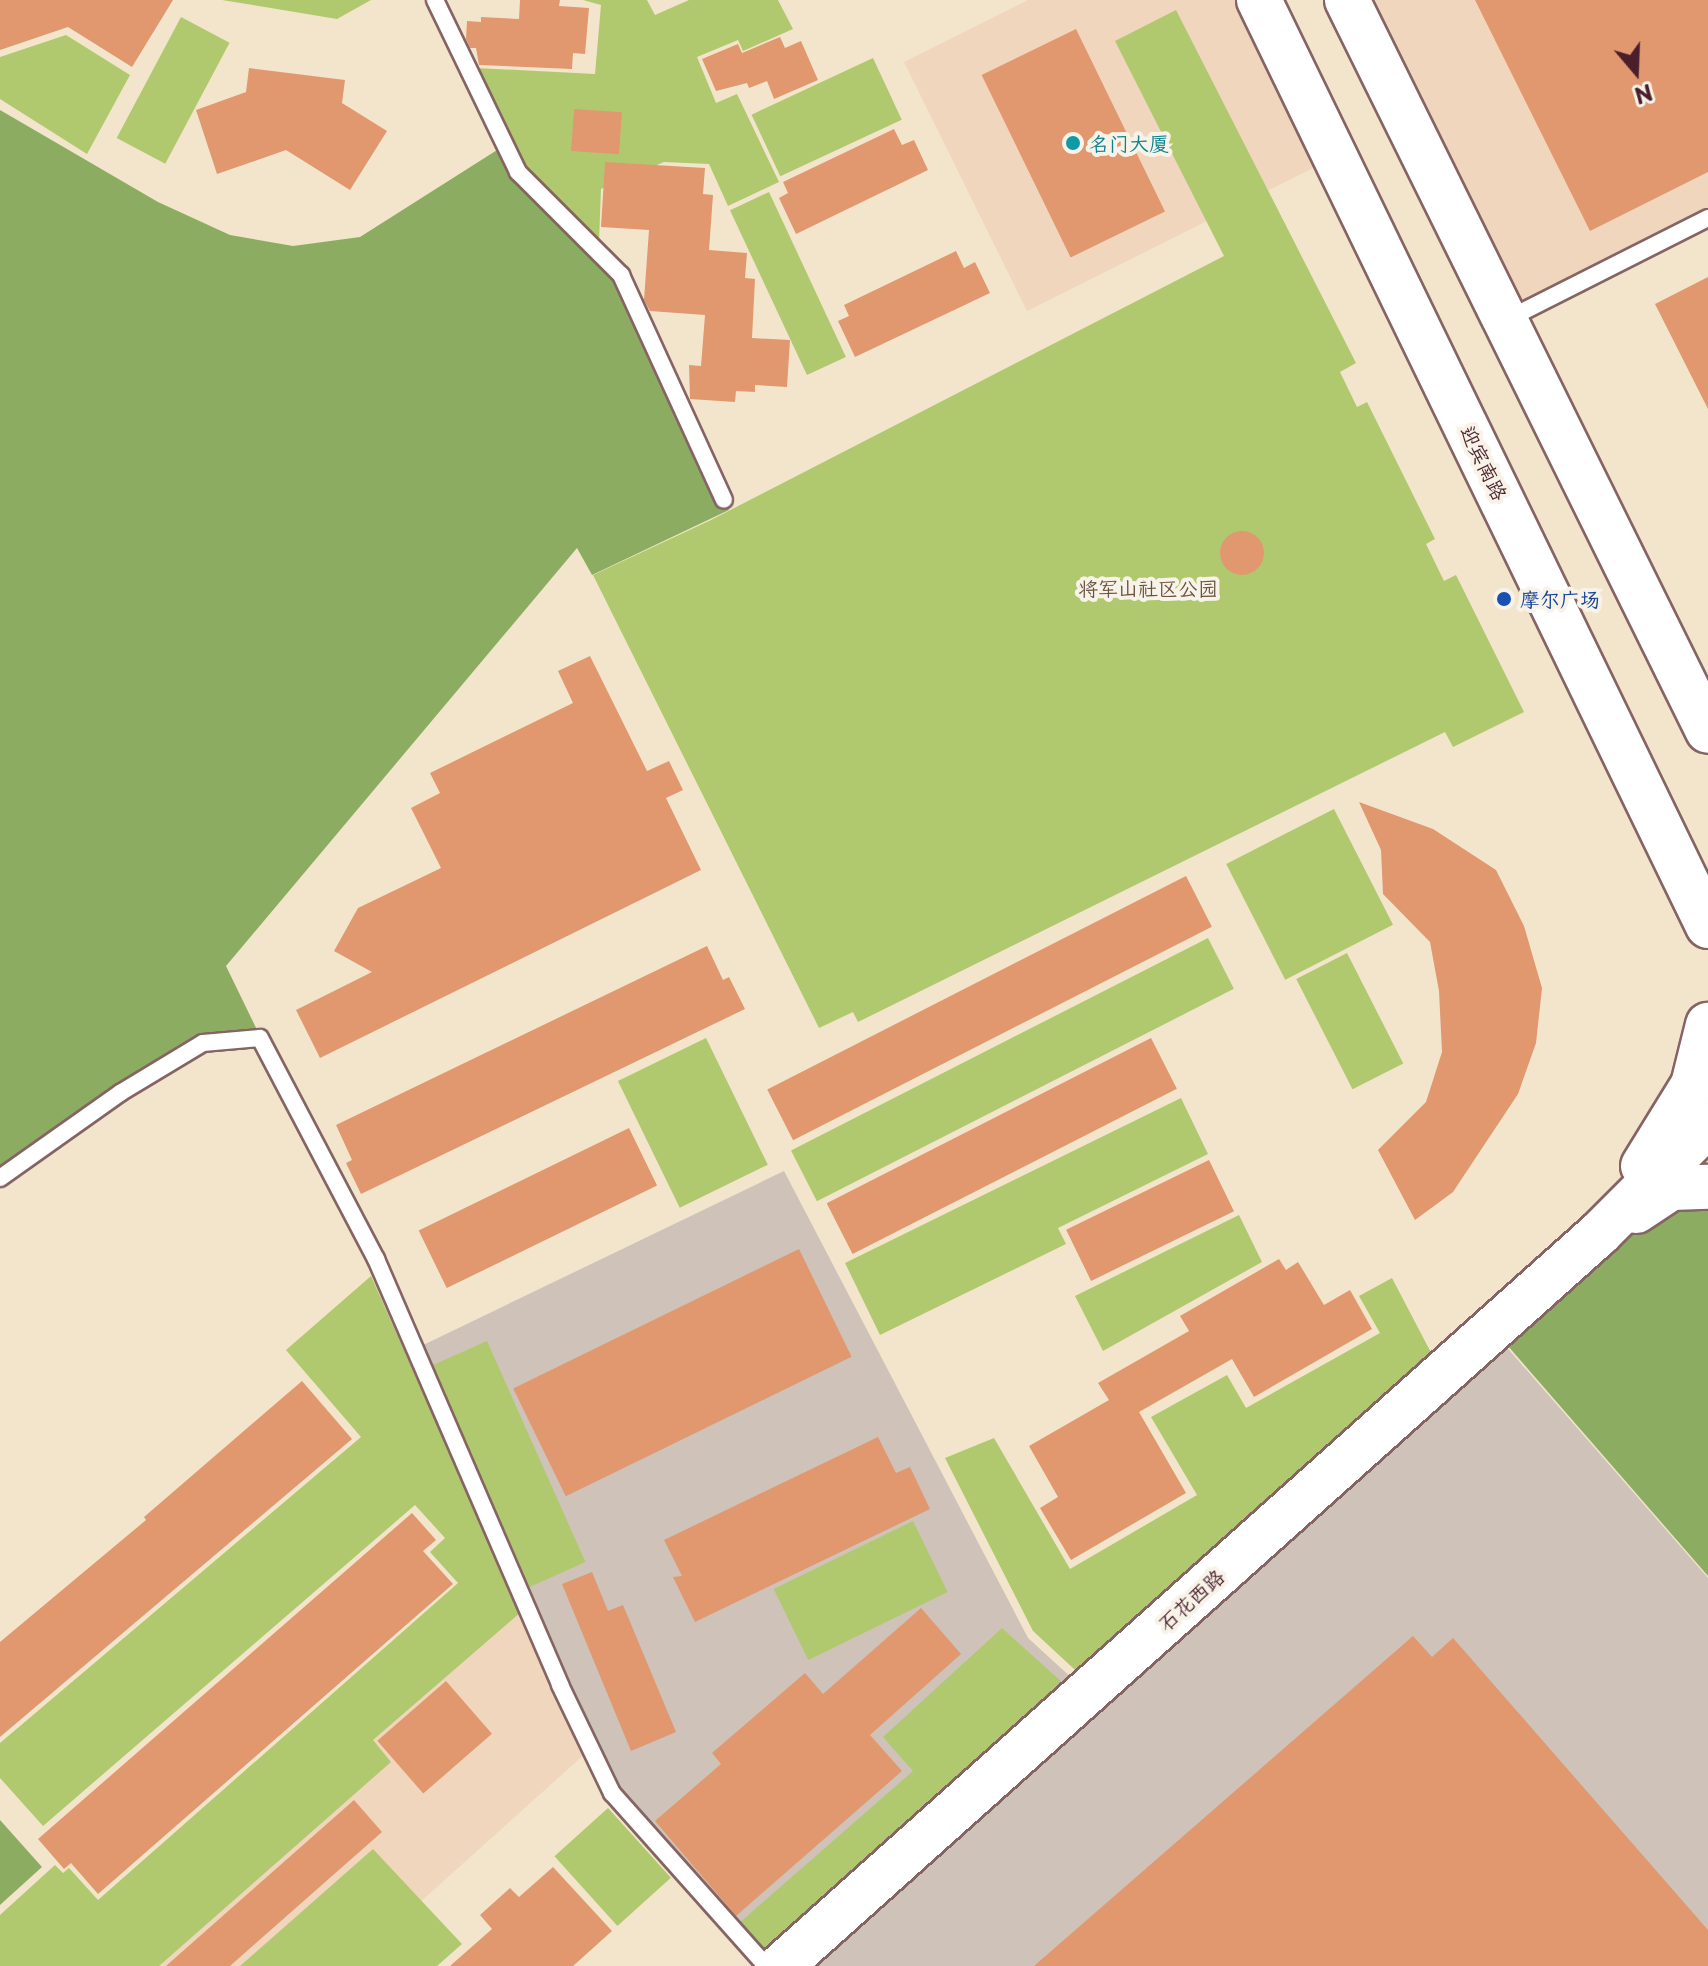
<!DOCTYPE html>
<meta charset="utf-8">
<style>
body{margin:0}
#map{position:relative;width:1708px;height:1966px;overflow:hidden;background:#f2e5cc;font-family:"Playpen Sans","LXGW WenKai TC",sans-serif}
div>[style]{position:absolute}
.built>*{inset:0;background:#f0d6bc}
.industrial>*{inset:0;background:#cec2b9}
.green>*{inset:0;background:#b1c96e;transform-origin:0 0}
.forest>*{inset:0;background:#8cad61}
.building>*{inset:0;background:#e1986e;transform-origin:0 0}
.round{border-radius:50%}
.roads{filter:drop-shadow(2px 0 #856463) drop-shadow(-2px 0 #856463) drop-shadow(0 2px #856463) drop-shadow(0 -2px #856463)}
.lane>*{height:16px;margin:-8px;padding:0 8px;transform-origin:8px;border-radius:8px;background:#fff}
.secondary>*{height:44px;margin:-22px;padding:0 22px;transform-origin:22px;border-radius:22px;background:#fff}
.primary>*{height:44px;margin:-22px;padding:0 22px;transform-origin:22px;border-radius:22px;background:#fff}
.dots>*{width:22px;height:22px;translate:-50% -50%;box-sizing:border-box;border:4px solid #f7f3e8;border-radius:50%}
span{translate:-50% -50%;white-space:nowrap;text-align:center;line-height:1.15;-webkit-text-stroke:8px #f7f3e8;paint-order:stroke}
.culture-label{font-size:20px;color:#0d838f}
.left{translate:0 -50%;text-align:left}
.street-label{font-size:20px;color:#4a1f2b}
.park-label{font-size:20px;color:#69523f}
.transit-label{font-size:20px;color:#164399}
.north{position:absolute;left:1596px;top:32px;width:80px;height:80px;-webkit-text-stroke:6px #f7f3e8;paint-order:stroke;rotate:161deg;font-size:22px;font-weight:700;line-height:32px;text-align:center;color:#4a1f2b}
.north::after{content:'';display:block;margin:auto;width:28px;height:36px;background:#4a1f2b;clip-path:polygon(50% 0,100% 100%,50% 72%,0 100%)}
</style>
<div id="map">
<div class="built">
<i style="clip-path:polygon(1028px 0,1259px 0,1335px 157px,1027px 311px,904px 62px)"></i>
<i style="clip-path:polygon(1351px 0,1708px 0,1708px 216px,1508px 316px)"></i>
<i style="clip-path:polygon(517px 1590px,587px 1752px,349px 1966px,89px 1966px)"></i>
</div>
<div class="industrial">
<i style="clip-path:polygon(784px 1171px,1028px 1638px,1086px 1691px,778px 1966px,614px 1789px,417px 1348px)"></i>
<i style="clip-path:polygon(1496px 1335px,1708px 1578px,1708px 1966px,790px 1966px)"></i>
</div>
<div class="green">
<i style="clip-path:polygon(222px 0,371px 0,337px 19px)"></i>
<i style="clip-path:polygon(583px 0,647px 0,655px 15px,689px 0,778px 0,793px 29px,743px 51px,738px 40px,697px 57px,716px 103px,737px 94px,779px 182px,728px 206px,709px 164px,664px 162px,601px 189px,599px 242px,523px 168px,476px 68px,595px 74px,601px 5px)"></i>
<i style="clip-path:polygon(1176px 10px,1356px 363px,1340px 372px,1357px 407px,1367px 402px,1435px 539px,1426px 544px,1444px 581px,1456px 575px,1524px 712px,1453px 747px,1445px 732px,858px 1022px,853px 1012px,819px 1028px,593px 575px,711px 520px,1224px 256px,1115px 41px)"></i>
<i style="left:181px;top:17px;width:55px;height:137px;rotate:28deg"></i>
<i style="clip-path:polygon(66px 35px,130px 75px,87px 154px,0 99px,0 57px)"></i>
<i style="left:873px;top:58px;width:68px;height:134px;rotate:65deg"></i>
<i style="left:769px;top:192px;width:182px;height:43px;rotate:65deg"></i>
<i style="left:1334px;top:809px;width:130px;height:121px;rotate:63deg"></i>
<i style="left:1208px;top:938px;width:57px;height:468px;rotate:63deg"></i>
<i style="left:1347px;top:953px;width:124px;height:57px;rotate:63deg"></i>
<i style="left:706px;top:1038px;width:141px;height:98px;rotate:64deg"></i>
<i style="clip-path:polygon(1181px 1098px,1208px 1154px,1058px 1228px,1066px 1244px,880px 1335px,845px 1263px)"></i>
<i style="clip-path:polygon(1239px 1215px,1262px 1262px,1103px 1351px,1075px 1296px)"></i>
<i style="clip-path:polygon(371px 1276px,521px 1612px,373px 1740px,391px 1762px,159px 1966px,0 1966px,0 1915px,55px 1865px,63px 1873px,69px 1868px,98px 1900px,458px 1583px,430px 1552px,445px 1538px,415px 1505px,43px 1826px,0 1778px,0 1743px,361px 1437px,286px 1350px)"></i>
<i style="clip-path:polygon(1392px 1278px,1438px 1366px,1087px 1681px,1033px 1631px,945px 1458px,994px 1438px,1070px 1569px,1197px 1495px,1151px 1417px,1227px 1375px,1246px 1408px,1380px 1333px,1359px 1296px)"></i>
<i style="left:487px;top:1341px;width:242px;height:61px;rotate:66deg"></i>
<i style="left:913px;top:1521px;width:79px;height:155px;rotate:64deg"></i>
<i style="clip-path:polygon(1002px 1628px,1074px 1693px,773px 1963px,738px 1924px,913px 1771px,883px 1737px)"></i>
<i style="left:608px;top:1808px;width:94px;height:72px;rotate:48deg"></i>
<i style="clip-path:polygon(373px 1849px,462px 1944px,437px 1966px,240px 1966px)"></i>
</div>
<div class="forest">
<i style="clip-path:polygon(0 110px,158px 202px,230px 235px,293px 246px,360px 237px,505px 145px,518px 172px,621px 275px,729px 510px,592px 575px,577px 548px,226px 966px,259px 1034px,203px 1040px,0 1174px)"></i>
<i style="clip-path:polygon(1708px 1189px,1708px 1576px,1494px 1330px,1602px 1235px)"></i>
<i style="clip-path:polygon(0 1820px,42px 1867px,0 1905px)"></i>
</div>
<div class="building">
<i style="clip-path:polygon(0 0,173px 0,132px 67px,68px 27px,0 50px)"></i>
<i style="clip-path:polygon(520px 0,560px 0,559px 6px,589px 8px,585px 54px,573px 53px,572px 69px,479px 65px,476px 48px,470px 48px,466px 39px,467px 21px,481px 22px,481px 17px,519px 19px)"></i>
<i style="clip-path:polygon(1475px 0,1708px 0,1708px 172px,1590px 231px)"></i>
<i style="left:1076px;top:29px;width:203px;height:105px;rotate:64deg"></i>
<i style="clip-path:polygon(780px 37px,785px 48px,801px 41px,818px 80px,774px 99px,767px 81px,749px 88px,747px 83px,716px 91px,702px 59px,738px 44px,742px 53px)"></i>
<i style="clip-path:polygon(249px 68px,345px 80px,342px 103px,387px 131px,350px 190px,286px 150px,217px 174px,196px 110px,246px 92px)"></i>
<i style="left:574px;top:109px;width:48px;height:42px;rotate:4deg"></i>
<i style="clip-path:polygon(894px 129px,902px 145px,914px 140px,928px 170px,796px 234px,779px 198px,788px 193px,783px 182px)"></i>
<i style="clip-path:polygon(605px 162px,705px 168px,703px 194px,713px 195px,709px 250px,747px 253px,745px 278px,755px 279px,752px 338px,790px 340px,787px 387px,755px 385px,755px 392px,736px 391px,735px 402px,690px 399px,689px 365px,701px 366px,705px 315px,650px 311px,644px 300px,649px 230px,601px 227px)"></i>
<i style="clip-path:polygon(956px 251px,964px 268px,975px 262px,990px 293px,855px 357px,838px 321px,849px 316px,844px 305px)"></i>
<i style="clip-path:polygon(1708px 277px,1708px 409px,1655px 304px)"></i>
<i class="round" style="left:1220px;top:531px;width:44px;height:44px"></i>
<i style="clip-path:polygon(590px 656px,647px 771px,669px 761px,683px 790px,666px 798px,701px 870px,320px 1058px,296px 1010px,372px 972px,334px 951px,358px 908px,441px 868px,411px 808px,440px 793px,430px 773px,573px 703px,558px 671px)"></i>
<i style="clip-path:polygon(1359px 802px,1433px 829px,1496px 870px,1524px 926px,1542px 988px,1536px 1043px,1518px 1094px,1453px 1192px,1415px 1220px,1378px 1150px,1426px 1102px,1442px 1052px,1439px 991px,1430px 942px,1383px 894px,1381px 850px)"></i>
<i style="left:1186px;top:876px;width:57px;height:470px;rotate:63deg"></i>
<i style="clip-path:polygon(707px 946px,723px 980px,729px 977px,745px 1009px,361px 1194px,346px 1163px,352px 1160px,336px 1125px)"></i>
<i style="left:1151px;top:1038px;width:57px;height:364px;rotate:63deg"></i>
<i style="left:629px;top:1128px;width:64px;height:234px;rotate:64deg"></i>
<i style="left:1209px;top:1160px;width:57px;height:159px;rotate:64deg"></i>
<i style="left:799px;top:1249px;width:120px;height:318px;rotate:64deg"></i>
<i style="clip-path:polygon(1279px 1259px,1286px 1270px,1298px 1262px,1324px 1305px,1350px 1290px,1372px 1329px,1254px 1397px,1232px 1359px,1139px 1412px,1186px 1493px,1071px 1560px,1040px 1508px,1058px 1497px,1029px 1446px,1109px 1400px,1098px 1383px,1189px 1331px,1180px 1316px)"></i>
<i style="clip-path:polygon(302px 1381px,352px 1439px,0 1737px,0 1642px,146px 1520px,144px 1517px)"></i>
<i style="clip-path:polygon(878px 1437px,896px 1473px,910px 1467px,930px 1509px,695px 1622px,673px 1577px,682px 1576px,664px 1540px)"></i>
<i style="clip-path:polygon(412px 1513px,436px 1540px,423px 1551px,453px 1584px,98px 1894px,71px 1863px,64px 1869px,38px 1839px)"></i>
<i style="clip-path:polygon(592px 1572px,608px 1611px,623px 1605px,676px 1732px,631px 1751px,562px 1584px)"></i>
<i style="clip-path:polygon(921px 1608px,961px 1654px,870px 1735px,902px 1771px,736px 1916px,655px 1821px,721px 1764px,712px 1753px,805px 1673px,823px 1694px)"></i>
<i style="clip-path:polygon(1413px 1636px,1432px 1657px,1453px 1638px,1708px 1930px,1708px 1966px,1034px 1966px)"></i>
<i style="left:446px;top:1681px;width:70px;height:91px;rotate:49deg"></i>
<i style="clip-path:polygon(354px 1800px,382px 1832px,230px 1966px,166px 1966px)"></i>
<i style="clip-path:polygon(553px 1867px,612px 1931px,573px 1966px,450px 1966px,492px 1929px,480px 1915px,510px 1888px,519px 1897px)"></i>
</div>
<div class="roads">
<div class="lane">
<i style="left:435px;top:0;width:191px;rotate:64.2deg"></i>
<i style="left:518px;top:172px;width:146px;rotate:45deg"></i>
<i style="left:621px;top:275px;width:247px;rotate:65.4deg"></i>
<i style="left:1506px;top:320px;width:226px;rotate:-26.8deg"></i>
<i style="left:0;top:1178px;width:147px;rotate:-35.3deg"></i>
<i style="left:120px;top:1093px;width:97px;rotate:-31.1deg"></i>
<i style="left:203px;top:1043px;width:57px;rotate:-5deg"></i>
<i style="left:260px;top:1038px;width:250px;rotate:62.3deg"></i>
<i style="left:376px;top:1259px;width:464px;rotate:66.6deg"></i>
<i style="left:560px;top:1685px;width:120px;rotate:64.3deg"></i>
<i style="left:612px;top:1793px;width:232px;rotate:48.3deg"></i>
</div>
<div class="secondary">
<i style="left:1643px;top:1166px;width:95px;rotate:-58.3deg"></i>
<i style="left:1693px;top:1085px;width:62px;rotate:-76deg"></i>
<i style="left:1636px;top:1211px;width:42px;rotate:-33.3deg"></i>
<i style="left:1671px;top:1188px;width:37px;rotate:-2deg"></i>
<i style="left:781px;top:1966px;width:1099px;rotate:-41.83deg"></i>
<i style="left:1600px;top:1233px;width:153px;rotate:-45deg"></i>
</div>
<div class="primary">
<i style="left:1259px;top:0;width:1029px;rotate:64.13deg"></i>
<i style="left:1347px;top:0;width:815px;rotate:63.72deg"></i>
</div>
</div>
<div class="dots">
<i style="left:1073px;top:143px;background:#0f9aa8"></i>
<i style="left:1504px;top:599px;background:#1a4fb4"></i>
</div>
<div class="culture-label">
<span class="left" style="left:1089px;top:143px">名门大厦</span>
</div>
<div class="street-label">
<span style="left:1484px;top:463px;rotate:64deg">迎宾南路</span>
<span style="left:1191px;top:1600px;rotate:-42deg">石花西路</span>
</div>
<div class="park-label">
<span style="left:1148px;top:588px">将军山社区公园</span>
</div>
<div class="transit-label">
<span class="left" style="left:1520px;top:599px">摩尔广场</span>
</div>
<div class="north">N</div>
</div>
